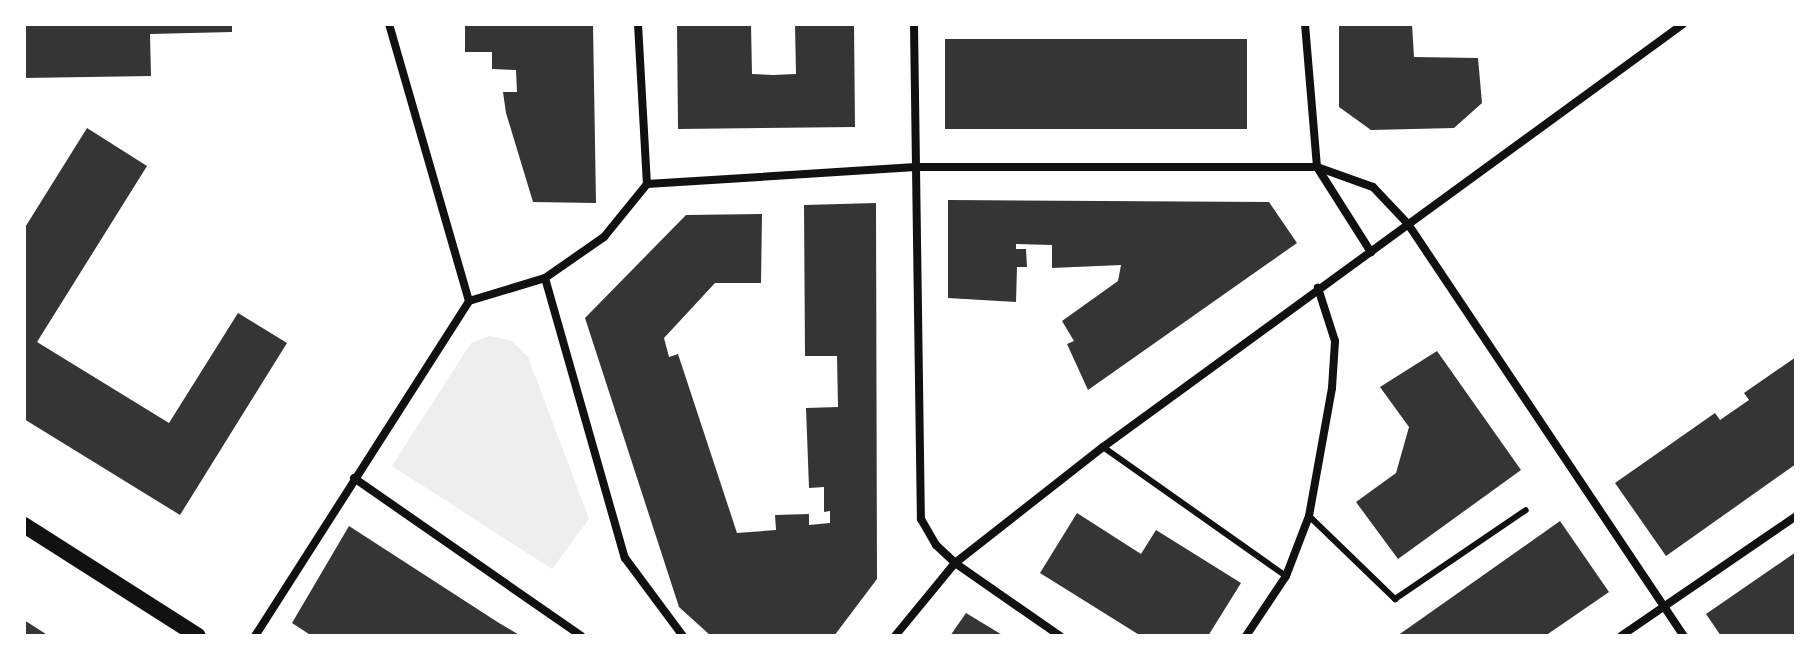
<!DOCTYPE html>
<style>
body{margin:0}
#map{position:relative;width:1820px;height:660px;overflow:hidden;background:#fff;font-family:"PT Sans",sans-serif}
div>[style]{position:absolute}
.green>*{inset:0;background:#eee}
.building>*{inset:0;background:#353535;transform-origin:0 0}
.service>*{height:6px;margin:-3px;padding:0 3px;transform-origin:3px;border-radius:3px;background:#111}
.minor>*{height:8px;margin:-4px;padding:0 4px;transform-origin:4px;border-radius:4px;background:#111}
.secondary>*{height:16px;margin:-8px;padding:0 8px;transform-origin:8px;border-radius:8px;background:#111}
span{translate:-50% -50%;white-space:nowrap;text-align:center;line-height:1.15;-webkit-text-stroke:7px #fff;paint-order:stroke}
.frame{position:absolute;inset:0;border:26px solid #fff;pointer-events:none}
</style>
<div id="map">
<div class="green">
<i style="clip-path:polygon(489px 336px,512px 341px,528px 357px,589px 519px,552px 569px,392px 466px,471px 343px)"></i>
</div>
<div class="building">
<i style="clip-path:polygon(24px 24px,232px 24px,232px 32px,150px 34px,151px 76px,24px 78px)"></i>
<i style="clip-path:polygon(465px 24px,593px 24px,596px 203px,533px 202px,506px 113px,503px 92px,517px 92px,516px 70px,492px 69px,492px 52px,465px 52px)"></i>
<i style="clip-path:polygon(677px 24px,751px 24px,752px 74px,773px 75px,796px 74px,795px 24px,854px 24px,855px 127px,678px 129px)"></i>
<i style="clip-path:polygon(1339px 24px,1412px 24px,1414px 57px,1478px 58px,1482px 103px,1454px 128px,1371px 130px,1339px 107px)"></i>
<i style="left:945px;top:39px;width:302px;height:90px"></i>
<i style="clip-path:polygon(87px 128px,147px 166px,37px 342px,169px 423px,238px 313px,287px 343px,180px 515px,24px 419px,24px 229px)"></i>
<i style="clip-path:polygon(948px 200px,1269px 202px,1297px 243px,1088px 390px,1067px 344px,1074px 341px,1062px 321px,1118px 281px,1121px 265px,1052px 268px,1052px 245px,1016px 244px,1016px 249px,1026px 249px,1027px 267px,1017px 267px,1016px 302px,948px 298px)"></i>
<i style="clip-path:polygon(876px 203px,877px 579px,834px 636px,711px 636px,679px 607px,585px 318px,686px 215px,762px 214px,761px 283px,715px 283px,664px 338px,669px 357px,678px 354px,737px 533px,776px 530px,775px 515px,809px 514px,809px 525px,830px 523px,830px 511px,824px 512px,824px 487px,809px 488px,806px 408px,838px 407px,837px 356px,805px 356px,804px 205px)"></i>
<i style="clip-path:polygon(1437px 351px,1521px 470px,1398px 559px,1356px 502px,1396px 473px,1409px 427px,1380px 387px)"></i>
<i style="clip-path:polygon(1796px 357px,1796px 464px,1666px 556px,1615px 483px,1715px 413px,1720px 420px,1749px 400px,1744px 393px)"></i>
<i style="clip-path:polygon(1077px 513px,1141px 554px,1156px 530px,1241px 583px,1208px 636px,1141px 636px,1040px 573px)"></i>
<i style="clip-path:polygon(1560px 521px,1609px 592px,1545px 636px,1397px 636px)"></i>
<i style="clip-path:polygon(349px 526px,499px 623px,521px 636px,312px 636px,292px 623px)"></i>
<i style="clip-path:polygon(1796px 552px,1796px 636px,1721px 636px,1706px 614px)"></i>
<i style="clip-path:polygon(966px 613px,1004px 636px,950px 636px)"></i>
<i style="clip-path:polygon(24px 620px,49px 636px,24px 636px)"></i>
</div>
<div class="service">
<i style="left:1103px;top:447px;width:224px;rotate:35.2deg"></i>
<i style="left:1309px;top:516px;width:120px;rotate:44deg"></i>
<i style="left:1395px;top:599px;width:158px;rotate:-34.2deg"></i>
</div>
<div class="minor">
<i style="left:389px;top:24px;width:288px;rotate:73.9deg"></i>
<i style="left:638px;top:24px;width:160px;rotate:86.8deg"></i>
<i style="left:914px;top:24px;width:495px;rotate:89.2deg"></i>
<i style="left:921px;top:519px;width:30px;rotate:60deg"></i>
<i style="left:936px;top:545px;width:26px;rotate:43deg"></i>
<i style="left:955px;top:563px;width:128px;rotate:34.8deg"></i>
<i style="left:1305px;top:24px;width:144px;rotate:85.2deg"></i>
<i style="left:1317px;top:167px;width:101px;rotate:57.6deg"></i>
<i style="left:545px;top:278px;width:291px;rotate:74.1deg"></i>
<i style="left:625px;top:558px;width:97px;rotate:53.4deg"></i>
<i style="left:354px;top:478px;width:277px;rotate:34.8deg"></i>
<i style="left:255px;top:636px;width:398px;rotate:-57.4deg"></i>
<i style="left:469px;top:301px;width:79px;rotate:-16.8deg"></i>
<i style="left:545px;top:278px;width:72px;rotate:-34.8deg"></i>
<i style="left:604px;top:237px;width:68px;rotate:-50.9deg"></i>
<i style="left:647px;top:184px;width:269px;rotate:-3.6deg"></i>
<i style="left:915px;top:167px;width:402px"></i>
<i style="left:1317px;top:167px;width:59px;rotate:19.7deg"></i>
<i style="left:1373px;top:187px;width:51px;rotate:46.6deg"></i>
<i style="left:1408px;top:224px;width:496px;rotate:56.2deg"></i>
<i style="left:895px;top:636px;width:94px;rotate:-50.6deg"></i>
<i style="left:955px;top:563px;width:188px;rotate:-38.1deg"></i>
<i style="left:1103px;top:447px;width:718px;rotate:-36.1deg"></i>
<i style="left:1246px;top:636px;width:72px;rotate:-56.3deg"></i>
<i style="left:1286px;top:576px;width:64px;rotate:-69deg"></i>
<i style="left:1309px;top:516px;width:130px;rotate:-79.8deg"></i>
<i style="left:1332px;top:388px;width:47px;rotate:-86.3deg"></i>
<i style="left:1335px;top:341px;width:56px;rotate:-107.8deg"></i>
<i style="left:1621px;top:636px;width:212px;rotate:-34.4deg"></i>
</div>
<div class="secondary">
<i style="left:24px;top:525px;width:206px;rotate:32.5deg"></i>
</div>
<div class="frame"></div>
</div>
